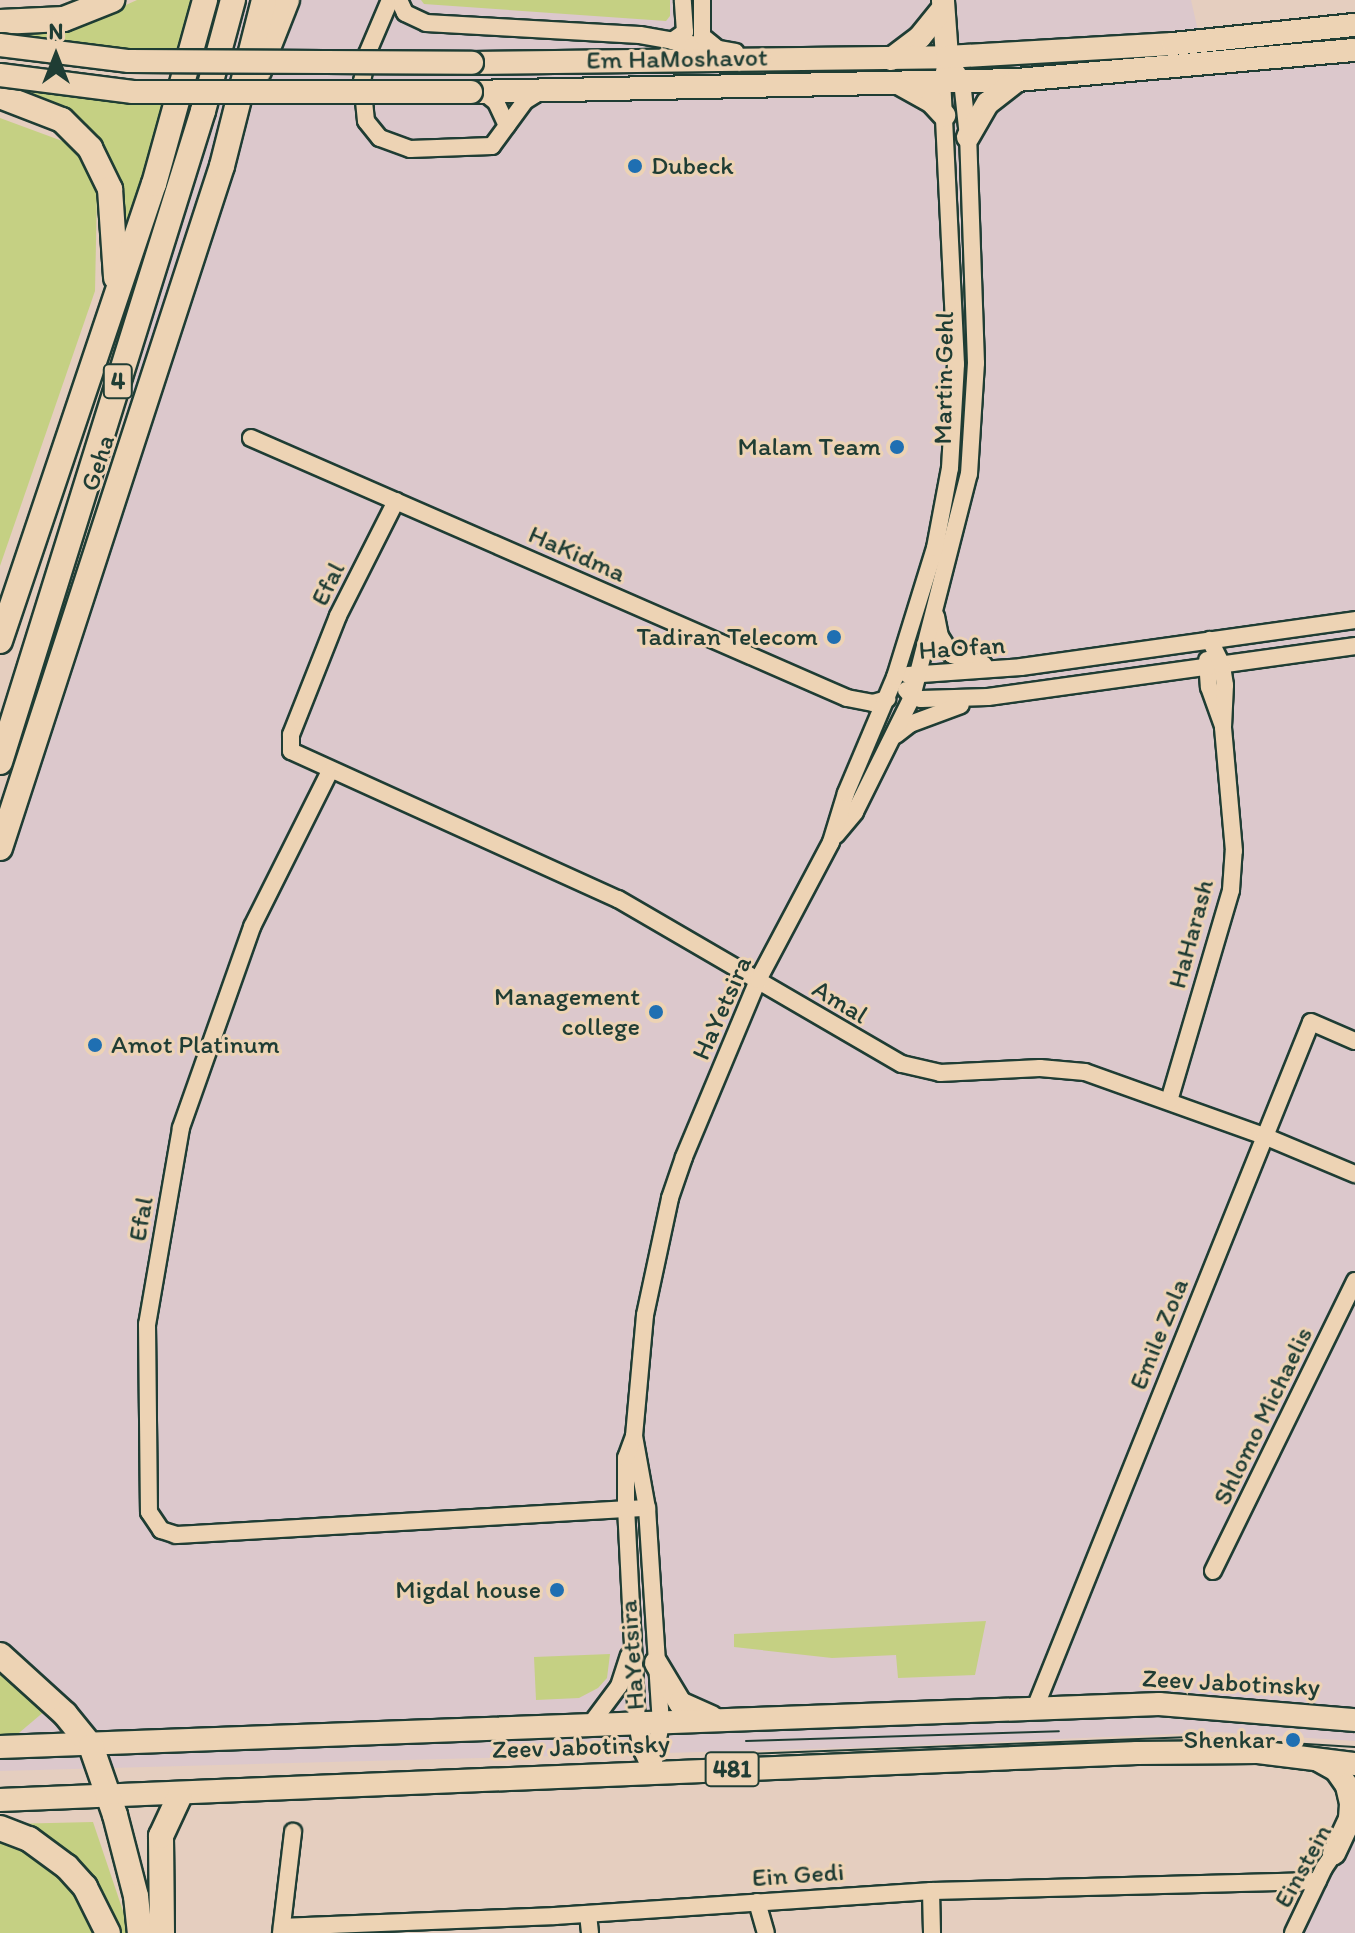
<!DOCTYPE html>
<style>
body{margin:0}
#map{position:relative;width:1355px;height:1933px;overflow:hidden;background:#e5cebf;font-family:Itim,sans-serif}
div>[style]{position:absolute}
.built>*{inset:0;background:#dcc8cc}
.green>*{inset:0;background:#c5d083}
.roads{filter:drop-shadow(2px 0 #1f3d34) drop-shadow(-2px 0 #1f3d34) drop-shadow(0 2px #1f3d34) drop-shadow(0 -2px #1f3d34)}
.minor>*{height:16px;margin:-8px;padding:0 8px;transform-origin:8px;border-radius:8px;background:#edd3b4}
.major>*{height:22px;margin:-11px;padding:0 11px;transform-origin:11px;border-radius:11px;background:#edd3b4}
.highway>*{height:24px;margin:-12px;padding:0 12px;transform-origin:12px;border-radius:12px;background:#edd3b4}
.tram>*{height:2px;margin:-1px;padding:0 1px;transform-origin:1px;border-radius:1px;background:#1f3d34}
.bridges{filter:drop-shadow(2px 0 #1f3d34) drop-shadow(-2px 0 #1f3d34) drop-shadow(0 2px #1f3d34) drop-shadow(0 -2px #1f3d34)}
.major-bridge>*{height:22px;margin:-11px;padding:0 11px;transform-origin:11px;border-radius:11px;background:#edd3b4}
.dots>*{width:22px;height:22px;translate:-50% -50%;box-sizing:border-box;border:4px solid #edd3b4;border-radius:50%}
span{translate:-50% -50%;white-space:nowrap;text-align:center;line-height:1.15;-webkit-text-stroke:6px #edd3b4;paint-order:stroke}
.shield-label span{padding:2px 6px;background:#edd3b4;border:2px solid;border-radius:6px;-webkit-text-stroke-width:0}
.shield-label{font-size:24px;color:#1f3d34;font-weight:700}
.street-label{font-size:26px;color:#1f3d34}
.poi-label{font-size:26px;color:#1f3d34}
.left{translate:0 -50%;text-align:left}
.right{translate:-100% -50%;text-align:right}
.north{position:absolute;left:16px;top:16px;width:80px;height:80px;-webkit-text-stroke:6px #edd3b4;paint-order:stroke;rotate:0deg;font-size:22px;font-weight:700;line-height:32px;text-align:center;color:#1f3d34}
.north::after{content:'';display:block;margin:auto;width:28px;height:36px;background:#1f3d34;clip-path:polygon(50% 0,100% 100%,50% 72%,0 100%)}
</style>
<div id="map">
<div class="built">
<i style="clip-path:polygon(243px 0,1191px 0,1202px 48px,1355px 37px,1355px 1741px,1217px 1732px,885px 1747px,0 1771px,0 855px)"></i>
<i style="clip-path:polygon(1355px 1833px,1355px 1933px,1296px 1933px,1323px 1883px)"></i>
</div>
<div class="green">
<i style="clip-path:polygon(137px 0,192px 0,178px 57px,0 39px,0 26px,88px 22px)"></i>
<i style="clip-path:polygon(421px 0,670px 0,670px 16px,666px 21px,424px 4px)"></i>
<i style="clip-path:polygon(10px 82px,83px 96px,163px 105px,130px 238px,120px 233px,105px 155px,5px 95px)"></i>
<i style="clip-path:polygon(0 118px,65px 142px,85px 165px,97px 192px,95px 291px,0 566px)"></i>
<i style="clip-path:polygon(986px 1621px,975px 1675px,898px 1678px,896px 1655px,832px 1658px,734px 1647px,734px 1634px)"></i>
<i style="clip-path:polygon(610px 1654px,607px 1678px,598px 1688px,579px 1698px,536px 1700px,534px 1657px)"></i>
<i style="clip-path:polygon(0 1668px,46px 1710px,13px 1738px,0 1738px)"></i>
<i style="clip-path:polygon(93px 1822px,126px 1920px,128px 1933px,117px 1933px,8px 1824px)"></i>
<i style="clip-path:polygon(0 1842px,26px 1852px,58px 1876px,75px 1895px,95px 1933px,0 1933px)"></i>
</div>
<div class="roads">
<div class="minor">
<i style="left:390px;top:0;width:59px;rotate:113.1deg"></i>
<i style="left:367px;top:54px;width:27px;rotate:100deg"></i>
<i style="left:362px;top:81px;width:40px;rotate:84.3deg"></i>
<i style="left:366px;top:121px;width:22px;rotate:51deg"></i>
<i style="left:380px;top:138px;width:32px;rotate:20deg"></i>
<i style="left:410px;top:149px;width:82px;rotate:-2.1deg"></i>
<i style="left:492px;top:146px;width:56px;rotate:-53.7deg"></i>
<i style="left:525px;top:101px;width:19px;rotate:-32deg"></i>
<i style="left:399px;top:0;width:14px;rotate:65deg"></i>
<i style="left:405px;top:13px;width:23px;rotate:25deg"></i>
<i style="left:426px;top:23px;width:214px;rotate:3.2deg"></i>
<i style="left:640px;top:35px;width:97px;rotate:10deg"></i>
<i style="left:702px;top:0;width:36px;rotate:90deg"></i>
<i style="left:702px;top:36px;width:21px;rotate:39deg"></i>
<i style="left:672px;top:41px;width:16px;rotate:-35deg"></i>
<i style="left:685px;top:32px;width:32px;rotate:-94deg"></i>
<i style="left:482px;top:91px;width:18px;rotate:38deg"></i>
<i style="left:496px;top:102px;width:26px;rotate:65deg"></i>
<i style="left:251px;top:438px;width:650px;rotate:23.57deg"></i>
<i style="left:847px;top:698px;width:26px;rotate:11deg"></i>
<i style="left:873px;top:703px;width:15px;rotate:-16deg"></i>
<i style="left:396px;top:501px;width:129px;rotate:116.8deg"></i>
<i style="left:338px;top:616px;width:128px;rotate:111.6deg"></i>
<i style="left:291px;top:735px;width:16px;rotate:90deg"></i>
<i style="left:291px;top:751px;width:359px;rotate:24.4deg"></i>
<i style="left:618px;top:899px;width:328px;rotate:30.2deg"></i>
<i style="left:902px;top:1064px;width:39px;rotate:13deg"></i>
<i style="left:940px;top:1073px;width:100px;rotate:-2.9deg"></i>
<i style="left:1040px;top:1068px;width:45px;rotate:5.1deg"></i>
<i style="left:1085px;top:1072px;width:190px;rotate:19.7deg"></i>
<i style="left:1264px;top:1136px;width:99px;rotate:22.7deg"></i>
<i style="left:936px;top:616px;width:20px;rotate:79deg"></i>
<i style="left:940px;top:636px;width:22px;rotate:58deg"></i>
<i style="left:952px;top:655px;width:33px;rotate:16deg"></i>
<i style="left:1207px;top:660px;width:27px;rotate:86deg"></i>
<i style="left:1209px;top:687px;width:41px;rotate:70.3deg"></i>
<i style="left:908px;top:675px;width:113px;rotate:-4deg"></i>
<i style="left:1021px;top:667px;width:337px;rotate:-8deg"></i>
<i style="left:906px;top:690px;width:9px;rotate:49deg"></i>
<i style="left:912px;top:697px;width:9px;rotate:13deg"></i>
<i style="left:921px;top:699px;width:67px;rotate:-1.7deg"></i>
<i style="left:988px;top:697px;width:371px;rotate:-7.9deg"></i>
<i style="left:896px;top:735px;width:18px;rotate:-38deg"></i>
<i style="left:910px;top:724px;width:54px;rotate:-20.4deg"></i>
<i style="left:330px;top:771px;width:174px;rotate:116.6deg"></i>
<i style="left:252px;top:927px;width:213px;rotate:109.5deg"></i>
<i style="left:181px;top:1128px;width:199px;rotate:99.8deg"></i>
<i style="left:147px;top:1324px;width:188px;rotate:89.4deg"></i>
<i style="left:149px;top:1512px;width:22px;rotate:56deg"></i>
<i style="left:161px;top:1530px;width:16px;rotate:18deg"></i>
<i style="left:176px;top:1535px;width:472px;rotate:-3.3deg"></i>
<i style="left:836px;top:835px;width:30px;rotate:-50deg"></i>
<i style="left:855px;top:812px;width:128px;rotate:-63.6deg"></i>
<i style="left:912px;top:697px;width:230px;rotate:-75.7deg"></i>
<i style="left:969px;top:474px;width:111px;rotate:-86.4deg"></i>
<i style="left:976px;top:363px;width:226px;rotate:-92deg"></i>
<i style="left:968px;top:137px;width:56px;rotate:-96.1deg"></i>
<i style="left:962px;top:81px;width:10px;rotate:-119deg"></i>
<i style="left:1169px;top:1101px;width:220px;rotate:-73.6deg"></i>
<i style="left:1231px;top:890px;width:39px;rotate:-86deg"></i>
<i style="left:1234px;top:851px;width:124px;rotate:-95.1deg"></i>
<i style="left:1223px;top:727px;width:42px;rotate:-87.3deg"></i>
<i style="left:1225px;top:685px;width:20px;rotate:-99deg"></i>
<i style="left:1222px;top:665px;width:28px;rotate:-116deg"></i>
<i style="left:634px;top:1436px;width:73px;rotate:79.8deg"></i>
<i style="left:647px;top:1508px;width:215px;rotate:86.3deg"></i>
<i style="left:661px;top:1723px;width:50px;rotate:100.4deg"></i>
<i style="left:1213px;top:1571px;width:323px;rotate:-63.9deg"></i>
<i style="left:1035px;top:1708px;width:739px;rotate:-68.08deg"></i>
<i style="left:1311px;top:1022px;width:48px;rotate:23.4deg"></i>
<i style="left:590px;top:1725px;width:49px;rotate:-53.4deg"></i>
<i style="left:619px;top:1686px;width:32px;rotate:-72deg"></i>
<i style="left:652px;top:1772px;width:23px;rotate:-115deg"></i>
<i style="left:642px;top:1751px;width:27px;rotate:-100deg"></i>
<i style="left:637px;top:1724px;width:215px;rotate:-92.9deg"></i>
<i style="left:626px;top:1509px;width:51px;rotate:-90deg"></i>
<i style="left:626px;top:1458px;width:23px;rotate:-70deg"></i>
<i style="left:634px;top:1436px;width:121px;rotate:-84.8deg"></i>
<i style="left:645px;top:1315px;width:120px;rotate:-77.9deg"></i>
<i style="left:670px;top:1198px;width:43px;rotate:-71.1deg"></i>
<i style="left:684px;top:1157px;width:192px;rotate:-67.3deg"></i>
<i style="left:758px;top:980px;width:156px;rotate:-62.1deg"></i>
<i style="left:831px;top:842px;width:51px;rotate:-73deg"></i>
<i style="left:846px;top:793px;width:126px;rotate:-67.1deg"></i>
<i style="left:895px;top:677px;width:135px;rotate:-72.8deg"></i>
<i style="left:935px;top:548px;width:81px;rotate:-79.4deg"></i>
<i style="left:950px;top:468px;width:104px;rotate:-86.7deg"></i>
<i style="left:956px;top:364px;width:282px;rotate:-92.8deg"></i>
<i style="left:942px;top:82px;width:25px;rotate:-79deg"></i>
<i style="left:931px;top:1891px;width:42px;rotate:88.6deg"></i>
<i style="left:757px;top:1902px;width:32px;rotate:74deg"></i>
<i style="left:588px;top:1914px;width:19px;rotate:84deg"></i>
<i style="left:282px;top:1927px;width:273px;rotate:-2.3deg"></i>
<i style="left:555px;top:1916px;width:377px;rotate:-3.8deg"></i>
<i style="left:931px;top:1891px;width:387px;rotate:-1.5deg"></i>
<i style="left:281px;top:1933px;width:102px;rotate:-83.2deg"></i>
<i style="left:1293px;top:1933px;width:72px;rotate:-64.5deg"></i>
<i style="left:1324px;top:1868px;width:29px;rotate:-56deg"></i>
</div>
<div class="major">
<i style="left:943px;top:1px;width:56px;rotate:85.9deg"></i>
<i style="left:891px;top:59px;width:36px;rotate:-37deg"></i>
<i style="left:920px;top:37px;width:36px;rotate:-51deg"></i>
<i style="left:472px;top:63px;width:475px;rotate:-0.7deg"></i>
<i style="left:947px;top:57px;width:226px;rotate:-3.3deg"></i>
<i style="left:1173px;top:44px;width:183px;rotate:-6deg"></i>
<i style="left:898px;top:83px;width:39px;rotate:29deg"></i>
<i style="left:932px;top:102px;width:18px;rotate:47deg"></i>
<i style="left:471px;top:92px;width:546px;rotate:-1.26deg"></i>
<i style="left:1017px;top:80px;width:339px;rotate:-5.1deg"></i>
<i style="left:968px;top:137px;width:39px;rotate:-60deg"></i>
<i style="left:988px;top:103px;width:37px;rotate:-38deg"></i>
<i style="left:656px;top:1663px;width:47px;rotate:59deg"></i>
<i style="left:680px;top:1703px;width:35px;rotate:24deg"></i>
<i style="left:0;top:1747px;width:1160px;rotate:-2.12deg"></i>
<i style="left:1159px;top:1704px;width:197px;rotate:4.7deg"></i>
<i style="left:1318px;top:1760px;width:21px;rotate:29deg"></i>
<i style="left:1336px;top:1770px;width:19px;rotate:55deg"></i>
<i style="left:1347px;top:1786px;width:18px;rotate:77deg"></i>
<i style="left:1351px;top:1804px;width:15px;rotate:94deg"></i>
<i style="left:1350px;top:1819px;width:38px;rotate:115deg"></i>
<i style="left:0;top:1800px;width:1138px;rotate:-2.37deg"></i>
<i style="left:1137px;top:1753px;width:121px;rotate:-0.5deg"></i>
<i style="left:1258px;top:1752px;width:98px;rotate:7.1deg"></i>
</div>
<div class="highway">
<i style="left:0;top:22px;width:64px;rotate:-2.7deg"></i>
<i style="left:64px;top:19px;width:52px;rotate:-21.6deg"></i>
<i style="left:259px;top:71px;width:76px;rotate:-68.5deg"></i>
<i style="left:0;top:96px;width:66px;rotate:21.2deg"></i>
<i style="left:62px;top:120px;width:40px;rotate:45deg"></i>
<i style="left:90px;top:148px;width:46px;rotate:64deg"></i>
<i style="left:110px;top:189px;width:89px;rotate:86.1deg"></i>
<i style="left:0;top:641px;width:482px;rotate:-71.4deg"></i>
<i style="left:154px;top:184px;width:191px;rotate:-74.5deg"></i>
<i style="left:0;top:762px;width:682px;rotate:-72.68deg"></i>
<i style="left:203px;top:111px;width:115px;rotate:-74.9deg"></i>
<i style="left:0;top:848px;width:717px;rotate:-71.97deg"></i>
<i style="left:222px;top:166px;width:171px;rotate:-75.8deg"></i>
<i style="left:0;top:1655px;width:88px;rotate:42.2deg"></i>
<i style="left:65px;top:1714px;width:41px;rotate:50.9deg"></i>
<i style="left:91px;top:1746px;width:73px;rotate:70.8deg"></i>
<i style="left:115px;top:1815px;width:84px;rotate:75.5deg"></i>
<i style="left:136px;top:1896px;width:37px;rotate:84deg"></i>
<i style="left:0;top:1828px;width:31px;rotate:21deg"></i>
<i style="left:29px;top:1839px;width:47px;rotate:36.4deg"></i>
<i style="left:67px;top:1867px;width:27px;rotate:48deg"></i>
<i style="left:85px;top:1887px;width:51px;rotate:63.4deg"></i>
<i style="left:162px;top:1933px;width:97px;rotate:-90.6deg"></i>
<i style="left:161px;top:1836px;width:45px;rotate:-65.1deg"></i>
</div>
</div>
<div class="tram">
<i style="left:746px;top:1741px;width:313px;rotate:-1.8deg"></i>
<i style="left:746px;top:1754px;width:445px;rotate:-2.2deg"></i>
<i style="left:1191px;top:1737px;width:164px;rotate:3.5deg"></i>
</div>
<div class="bridges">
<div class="major-bridge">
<i style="left:0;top:45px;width:130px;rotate:7.1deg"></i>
<i style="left:129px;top:61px;width:343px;rotate:0.3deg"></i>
<i style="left:0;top:75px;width:134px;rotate:7.3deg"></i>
<i style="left:133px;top:92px;width:338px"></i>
</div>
</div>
<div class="dots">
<i style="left:635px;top:166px;background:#1f6fb2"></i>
<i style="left:897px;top:447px;background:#1f6fb2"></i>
<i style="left:834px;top:637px;background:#1f6fb2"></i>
<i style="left:656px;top:1012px;background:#1f6fb2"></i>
<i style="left:95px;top:1045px;background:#1f6fb2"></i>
<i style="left:557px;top:1590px;background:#1f6fb2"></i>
<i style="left:1293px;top:1740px;background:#1f6fb2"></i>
</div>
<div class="shield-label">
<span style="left:118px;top:381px">4</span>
<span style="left:732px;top:1769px">481</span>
</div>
<div class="street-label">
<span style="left:677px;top:59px;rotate:-1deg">Em HaMoshavot</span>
<span style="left:944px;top:378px;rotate:-89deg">Martin Gehl</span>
<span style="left:98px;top:463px;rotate:-72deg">Geha</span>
<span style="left:577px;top:554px;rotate:24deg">HaKidma</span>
<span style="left:328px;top:584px;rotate:-64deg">Efal</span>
<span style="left:962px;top:648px;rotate:-4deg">HaOfan</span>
<span style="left:1191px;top:934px;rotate:-75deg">HaHarash</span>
<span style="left:840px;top:1002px;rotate:31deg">Amal</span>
<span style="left:722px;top:1008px;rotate:-66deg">HaYetsira</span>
<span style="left:141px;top:1219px;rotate:-80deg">Efal</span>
<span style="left:1159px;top:1334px;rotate:-68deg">Emile Zola</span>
<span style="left:1263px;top:1416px;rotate:-64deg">Shlomo Michaelis</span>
<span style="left:632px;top:1655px;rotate:-94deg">HaYetsira</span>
<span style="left:1231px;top:1683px;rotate:3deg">Zeev Jabotinsky</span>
<span style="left:581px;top:1747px;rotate:-2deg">Zeev Jabotinsky</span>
<span style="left:1303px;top:1866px;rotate:-61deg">Einstein</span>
<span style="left:798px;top:1875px;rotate:-4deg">Ein Gedi</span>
</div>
<div class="poi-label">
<span class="left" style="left:651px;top:166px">Dubeck</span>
<span class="right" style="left:881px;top:447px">Malam Team</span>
<span class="right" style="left:818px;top:637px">Tadiran Telecom</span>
<span class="right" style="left:640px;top:1012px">Management<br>college</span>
<span class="left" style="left:111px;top:1045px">Amot Platinum</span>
<span class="right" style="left:541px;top:1590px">Migdal house</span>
<span class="right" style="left:1275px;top:1740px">Shenkar</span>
</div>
<div class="north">N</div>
</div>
